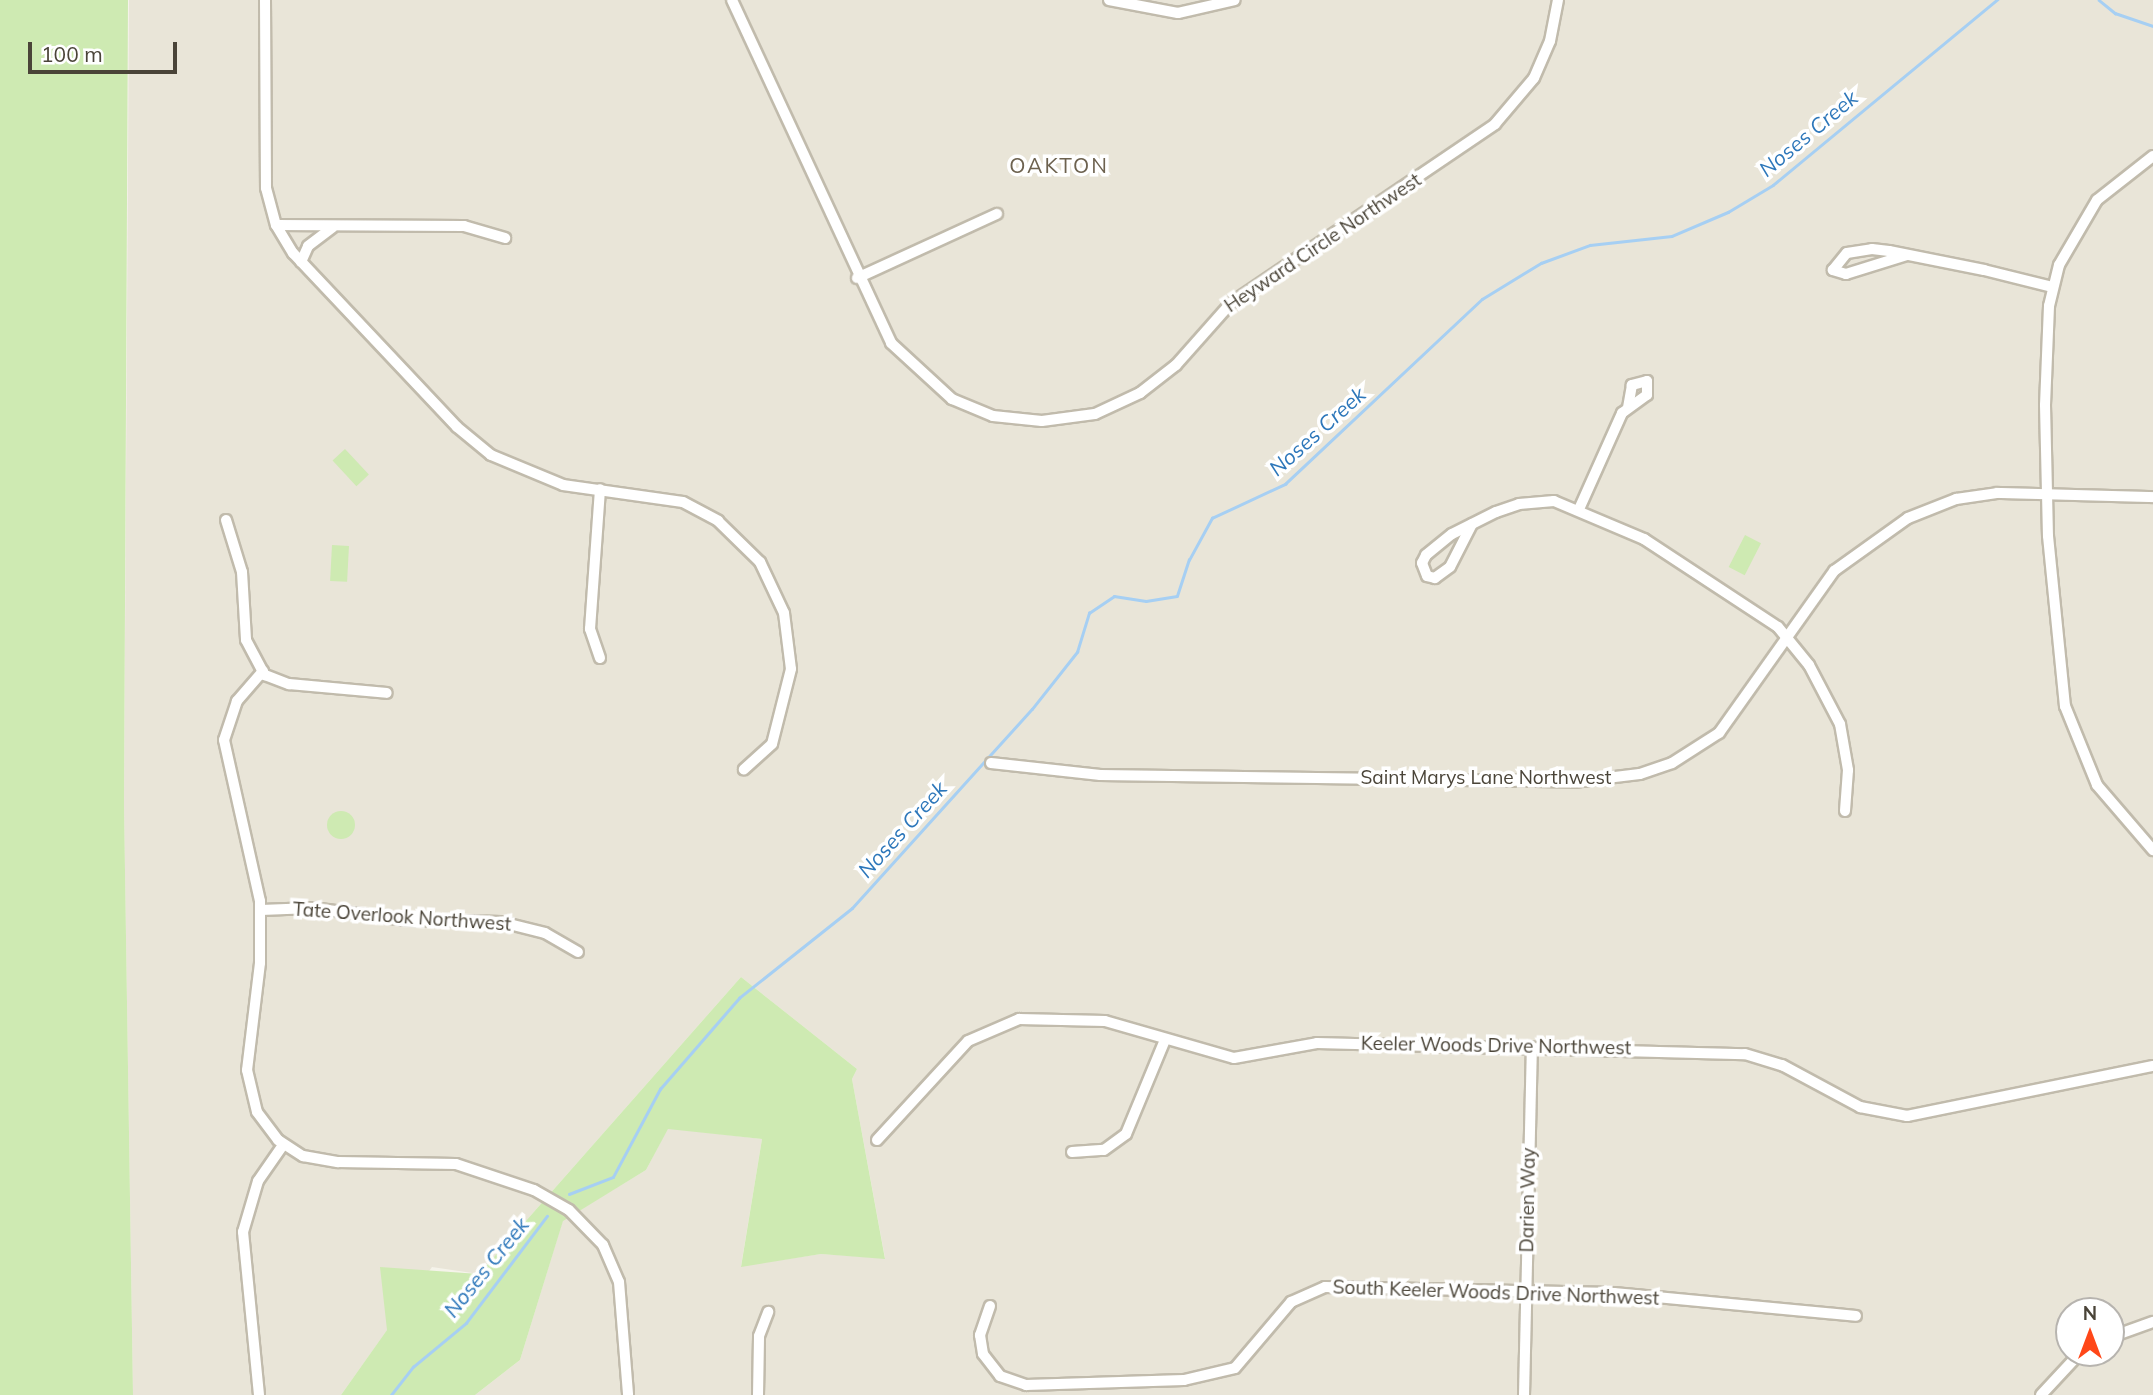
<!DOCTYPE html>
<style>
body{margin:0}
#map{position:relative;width:2153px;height:1395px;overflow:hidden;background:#f5f3ea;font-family:Mulish,sans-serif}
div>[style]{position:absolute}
.residential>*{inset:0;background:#e9e5d8}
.green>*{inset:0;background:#ceeab2;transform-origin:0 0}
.round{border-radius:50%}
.stream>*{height:2.5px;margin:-1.25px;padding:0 1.25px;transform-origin:1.25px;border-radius:1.25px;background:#a6cff3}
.roads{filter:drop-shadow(2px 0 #c1bbac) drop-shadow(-2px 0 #c1bbac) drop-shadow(0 2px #c1bbac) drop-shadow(0 -2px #c1bbac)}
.street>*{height:10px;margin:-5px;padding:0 5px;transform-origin:5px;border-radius:5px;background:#fff}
span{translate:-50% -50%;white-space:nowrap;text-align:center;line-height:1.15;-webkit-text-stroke:7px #fff;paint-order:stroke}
.street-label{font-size:19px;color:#4a4438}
.water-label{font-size:21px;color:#2d77ba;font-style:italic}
.neighbourhood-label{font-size:21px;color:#6d624f;letter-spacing:2px}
.north{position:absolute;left:2055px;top:1297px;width:70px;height:70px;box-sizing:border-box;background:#fff;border:2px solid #b7b4af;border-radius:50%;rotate:0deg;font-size:19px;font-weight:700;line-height:28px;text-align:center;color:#4a4438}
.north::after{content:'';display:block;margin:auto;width:24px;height:32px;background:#ff4718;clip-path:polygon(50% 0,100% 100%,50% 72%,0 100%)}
.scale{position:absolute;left:28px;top:42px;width:149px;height:32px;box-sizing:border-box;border:4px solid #4a4438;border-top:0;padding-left:9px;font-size:21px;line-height:24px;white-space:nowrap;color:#4a4438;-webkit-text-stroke:5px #fff;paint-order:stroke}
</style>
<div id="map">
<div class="residential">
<i style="clip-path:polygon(evenodd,129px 0,2153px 0,2153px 1395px,475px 1395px,520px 1360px,563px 1220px,646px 1170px,668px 1128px,762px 1139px,741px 1266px,821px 1254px,885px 1258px,852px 1079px,857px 1069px,741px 977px,479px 1274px,432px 1267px,341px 1395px,133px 1395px,124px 805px,129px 0,2069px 1311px,2111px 1311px,2111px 1353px,2069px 1353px,2069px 1311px)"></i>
</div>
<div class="green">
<i style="clip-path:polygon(0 0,128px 0,124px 805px,133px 1395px,0 1395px)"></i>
<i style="left:345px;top:449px;width:35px;height:17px;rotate:47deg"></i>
<i style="left:1745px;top:535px;width:18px;height:36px;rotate:27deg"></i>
<i style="left:332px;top:545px;width:17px;height:36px;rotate:3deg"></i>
<i class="round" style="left:327px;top:811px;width:28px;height:28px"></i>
<i style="clip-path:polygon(741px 977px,857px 1069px,852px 1079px,885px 1259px,821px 1254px,741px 1267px,762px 1139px,668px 1129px,646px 1170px,563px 1221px,520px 1360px,475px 1395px,341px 1395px,387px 1330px,380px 1267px,479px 1274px)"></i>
</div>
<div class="stream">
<i style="left:2099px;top:0;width:21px;rotate:39deg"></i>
<i style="left:2115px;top:13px;width:40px;rotate:18.9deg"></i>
<i style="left:569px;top:1194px;width:47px;rotate:-21.1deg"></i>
<i style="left:613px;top:1177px;width:100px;rotate:-61.9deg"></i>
<i style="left:660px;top:1089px;width:121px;rotate:-49deg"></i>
<i style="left:739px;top:998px;width:144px;rotate:-38.5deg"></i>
<i style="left:852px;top:908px;width:268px;rotate:-47.9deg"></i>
<i style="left:1032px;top:709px;width:73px;rotate:-51.7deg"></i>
<i style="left:1077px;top:652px;width:41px;rotate:-72.9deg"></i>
<i style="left:1089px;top:613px;width:30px;rotate:-34deg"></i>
<i style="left:1114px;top:596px;width:32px;rotate:9deg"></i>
<i style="left:1146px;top:601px;width:31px;rotate:-9deg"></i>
<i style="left:1177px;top:596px;width:38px;rotate:-72deg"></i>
<i style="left:1189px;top:560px;width:48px;rotate:-61.3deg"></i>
<i style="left:1212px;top:518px;width:81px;rotate:-25deg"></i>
<i style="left:1285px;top:484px;width:270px;rotate:-43.2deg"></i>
<i style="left:1482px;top:299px;width:69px;rotate:-31.4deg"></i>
<i style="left:1541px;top:263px;width:52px;rotate:-20.2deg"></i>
<i style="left:1590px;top:245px;width:82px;rotate:-6.3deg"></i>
<i style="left:1672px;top:236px;width:61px;rotate:-23.2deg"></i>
<i style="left:1728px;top:212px;width:52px;rotate:-31deg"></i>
<i style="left:1773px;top:185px;width:291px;rotate:-39.6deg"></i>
<i style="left:391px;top:1395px;width:36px;rotate:-52deg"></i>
<i style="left:413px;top:1367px;width:69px;rotate:-39.7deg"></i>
<i style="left:466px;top:1323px;width:134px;rotate:-52.9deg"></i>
</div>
<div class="roads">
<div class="street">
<i style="left:265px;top:0;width:188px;rotate:89.7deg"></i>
<i style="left:266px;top:188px;width:38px;rotate:75deg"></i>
<i style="left:276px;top:225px;width:33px;rotate:59deg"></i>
<i style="left:293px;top:253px;width:239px;rotate:46.7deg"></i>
<i style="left:457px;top:427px;width:44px;rotate:39.5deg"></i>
<i style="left:491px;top:455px;width:78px;rotate:22.6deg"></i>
<i style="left:563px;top:485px;width:121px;rotate:8.1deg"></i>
<i style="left:683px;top:502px;width:40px;rotate:28deg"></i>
<i style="left:718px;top:521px;width:59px;rotate:44.3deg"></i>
<i style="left:760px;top:562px;width:56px;rotate:64.8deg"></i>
<i style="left:784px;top:613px;width:56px;rotate:82.9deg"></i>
<i style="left:791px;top:669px;width:77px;rotate:104.2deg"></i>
<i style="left:772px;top:744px;width:38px;rotate:138deg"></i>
<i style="left:732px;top:0;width:378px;rotate:65.1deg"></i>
<i style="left:891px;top:343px;width:83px;rotate:42.6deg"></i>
<i style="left:952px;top:399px;width:44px;rotate:22.5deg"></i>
<i style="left:993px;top:416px;width:49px;rotate:5.8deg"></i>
<i style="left:1042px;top:421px;width:53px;rotate:-7.5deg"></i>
<i style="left:1095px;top:414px;width:50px;rotate:-25deg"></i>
<i style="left:1140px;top:393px;width:46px;rotate:-37.9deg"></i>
<i style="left:1176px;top:365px;width:83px;rotate:-48.4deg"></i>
<i style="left:1231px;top:303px;width:319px;rotate:-34.1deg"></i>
<i style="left:1495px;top:124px;width:60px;rotate:-49.7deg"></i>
<i style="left:1534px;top:78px;width:40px;rotate:-66.6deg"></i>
<i style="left:1550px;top:41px;width:42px;rotate:-79deg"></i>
<i style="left:1109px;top:0;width:70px;rotate:10.7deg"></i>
<i style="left:1178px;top:13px;width:58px;rotate:-12.8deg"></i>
<i style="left:2153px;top:156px;width:71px;rotate:141.8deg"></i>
<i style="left:2097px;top:200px;width:75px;rotate:120.3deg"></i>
<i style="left:2059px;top:265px;width:42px;rotate:103.7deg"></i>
<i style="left:2049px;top:306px;width:99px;rotate:92.3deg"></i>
<i style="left:2045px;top:405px;width:131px;rotate:88.7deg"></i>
<i style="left:2048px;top:536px;width:171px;rotate:84.3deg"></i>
<i style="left:2065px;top:706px;width:85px;rotate:67.9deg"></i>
<i style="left:2097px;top:785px;width:86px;rotate:49.3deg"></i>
<i style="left:276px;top:225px;width:188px;rotate:0.3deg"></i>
<i style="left:464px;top:226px;width:43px;rotate:16.3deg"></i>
<i style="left:1907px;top:255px;width:64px;rotate:162.7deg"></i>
<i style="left:1846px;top:274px;width:14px;rotate:-163deg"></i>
<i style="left:1833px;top:270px;width:22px;rotate:-51deg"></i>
<i style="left:1847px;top:253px;width:25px;rotate:-9deg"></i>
<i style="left:1872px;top:249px;width:17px;rotate:7deg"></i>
<i style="left:1889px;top:251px;width:97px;rotate:11.3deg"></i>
<i style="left:1984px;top:270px;width:70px;rotate:14deg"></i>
<i style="left:301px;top:262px;width:17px;rotate:-66deg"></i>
<i style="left:308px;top:246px;width:31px;rotate:-37deg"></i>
<i style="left:857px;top:278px;width:154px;rotate:-24.6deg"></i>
<i style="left:1580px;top:507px;width:103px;rotate:-65.9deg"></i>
<i style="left:1622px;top:413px;width:31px;rotate:-36deg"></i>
<i style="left:1647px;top:395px;width:14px;rotate:-90deg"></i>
<i style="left:1647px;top:381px;width:16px;rotate:165deg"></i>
<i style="left:1632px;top:385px;width:22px;rotate:100deg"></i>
<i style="left:226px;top:520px;width:54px;rotate:72.9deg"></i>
<i style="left:242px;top:572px;width:68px;rotate:86.6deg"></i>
<i style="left:246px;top:640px;width:40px;rotate:62deg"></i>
<i style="left:265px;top:675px;width:26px;rotate:21deg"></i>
<i style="left:289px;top:684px;width:98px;rotate:5.2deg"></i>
<i style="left:1472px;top:524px;width:48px;rotate:117.1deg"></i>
<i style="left:1450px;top:567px;width:19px;rotate:144deg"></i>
<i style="left:1435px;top:578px;width:8px;rotate:-166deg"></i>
<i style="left:1427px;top:576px;width:14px;rotate:-111deg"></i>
<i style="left:1422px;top:563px;width:9px;rotate:-63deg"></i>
<i style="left:1426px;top:555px;width:33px;rotate:-39deg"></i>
<i style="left:1452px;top:534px;width:49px;rotate:-26.6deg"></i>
<i style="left:1496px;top:512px;width:24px;rotate:-19deg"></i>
<i style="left:1519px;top:504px;width:35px;rotate:-5deg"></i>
<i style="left:1554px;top:501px;width:98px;rotate:22.9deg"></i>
<i style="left:1644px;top:539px;width:160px;rotate:33.3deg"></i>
<i style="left:1778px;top:627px;width:49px;rotate:50.8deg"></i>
<i style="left:1809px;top:665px;width:67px;rotate:62.3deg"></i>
<i style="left:1840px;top:724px;width:47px;rotate:80.1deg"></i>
<i style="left:1848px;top:770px;width:41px;rotate:94.2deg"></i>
<i style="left:600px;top:658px;width:31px;rotate:-109deg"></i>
<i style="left:590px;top:629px;width:140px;rotate:-85.9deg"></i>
<i style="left:263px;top:671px;width:40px;rotate:131deg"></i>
<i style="left:237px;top:701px;width:41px;rotate:108.4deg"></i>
<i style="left:224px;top:740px;width:165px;rotate:77.4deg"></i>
<i style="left:260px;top:901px;width:62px;rotate:90deg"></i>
<i style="left:260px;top:963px;width:108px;rotate:96.9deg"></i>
<i style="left:247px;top:1070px;width:43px;rotate:76.6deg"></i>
<i style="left:257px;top:1112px;width:35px;rotate:53deg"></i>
<i style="left:278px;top:1140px;width:30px;rotate:33deg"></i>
<i style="left:303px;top:1156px;width:36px;rotate:10deg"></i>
<i style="left:338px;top:1162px;width:118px;rotate:1deg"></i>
<i style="left:456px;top:1164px;width:82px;rotate:18.4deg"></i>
<i style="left:534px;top:1190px;width:40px;rotate:29.7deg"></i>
<i style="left:569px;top:1210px;width:49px;rotate:45.8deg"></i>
<i style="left:603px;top:1245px;width:40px;rotate:66.6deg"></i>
<i style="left:619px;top:1282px;width:113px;rotate:85.4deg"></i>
<i style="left:991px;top:763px;width:110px;rotate:6.3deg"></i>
<i style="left:1100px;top:775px;width:474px;rotate:0.8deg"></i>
<i style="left:1574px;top:782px;width:66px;rotate:-6.9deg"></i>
<i style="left:1640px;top:774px;width:34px;rotate:-19deg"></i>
<i style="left:1672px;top:763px;width:56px;rotate:-32.6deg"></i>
<i style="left:1719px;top:733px;width:199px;rotate:-54.6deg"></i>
<i style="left:1834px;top:571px;width:91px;rotate:-35.6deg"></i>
<i style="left:1908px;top:518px;width:52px;rotate:-21.6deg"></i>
<i style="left:1956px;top:499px;width:41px;rotate:-8.3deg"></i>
<i style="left:1997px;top:493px;width:156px;rotate:1.5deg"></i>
<i style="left:261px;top:910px;width:51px;rotate:-2.2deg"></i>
<i style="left:312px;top:908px;width:95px;rotate:7.3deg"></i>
<i style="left:406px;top:920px;width:95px;rotate:1.2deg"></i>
<i style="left:501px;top:922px;width:45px;rotate:14deg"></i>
<i style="left:545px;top:933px;width:38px;rotate:30deg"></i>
<i style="left:877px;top:1140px;width:134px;rotate:-47.4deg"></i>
<i style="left:968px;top:1041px;width:56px;rotate:-23.3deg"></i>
<i style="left:1019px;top:1019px;width:86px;rotate:1.3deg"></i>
<i style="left:1105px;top:1021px;width:134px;rotate:16deg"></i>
<i style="left:1234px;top:1058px;width:84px;rotate:-10.2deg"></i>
<i style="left:1317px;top:1043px;width:428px;rotate:1.5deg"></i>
<i style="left:1745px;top:1054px;width:39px;rotate:17deg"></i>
<i style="left:1782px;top:1065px;width:89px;rotate:28.3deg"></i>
<i style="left:1860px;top:1107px;width:48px;rotate:10.8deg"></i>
<i style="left:1907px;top:1116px;width:251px;rotate:-11.5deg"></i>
<i style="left:1072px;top:1152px;width:32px;rotate:-4deg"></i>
<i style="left:1104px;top:1150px;width:27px;rotate:-36deg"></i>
<i style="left:1126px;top:1134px;width:102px;rotate:-67.5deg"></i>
<i style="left:990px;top:1306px;width:31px;rotate:109deg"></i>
<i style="left:980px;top:1335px;width:19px;rotate:81deg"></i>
<i style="left:983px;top:1354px;width:28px;rotate:52deg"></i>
<i style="left:1000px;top:1376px;width:28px;rotate:19deg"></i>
<i style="left:1026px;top:1385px;width:158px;rotate:-1.8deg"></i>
<i style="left:1184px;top:1380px;width:52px;rotate:-13.2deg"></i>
<i style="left:1235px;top:1368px;width:87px;rotate:-49.7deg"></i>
<i style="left:1291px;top:1302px;width:37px;rotate:-24deg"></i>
<i style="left:1325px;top:1287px;width:289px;rotate:1.2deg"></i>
<i style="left:1614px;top:1293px;width:243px;rotate:5.4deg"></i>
<i style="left:2111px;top:1337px;width:45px;rotate:-19.7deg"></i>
<i style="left:259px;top:1395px;width:164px;rotate:-95.6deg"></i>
<i style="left:243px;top:1232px;width:53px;rotate:-73.6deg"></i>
<i style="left:258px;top:1181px;width:44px;rotate:-55.2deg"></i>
<i style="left:758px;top:1395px;width:59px;rotate:-89deg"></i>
<i style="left:759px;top:1336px;width:26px;rotate:-69deg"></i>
<i style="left:1524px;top:1395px;width:348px;rotate:-88.7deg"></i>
<i style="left:2041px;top:1395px;width:57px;rotate:-47.1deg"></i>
</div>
</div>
<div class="street-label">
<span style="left:1323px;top:243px;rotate:-34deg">Heyward Circle Northwest</span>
<span style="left:1486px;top:778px">Saint Marys Lane Northwest</span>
<span style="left:402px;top:917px;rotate:4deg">Tate Overlook Northwest</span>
<span style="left:1496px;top:1046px;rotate:1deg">Keeler Woods Drive Northwest</span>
<span style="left:1528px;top:1200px;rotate:-89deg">Darien Way</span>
<span style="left:1496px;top:1293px;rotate:2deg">South Keeler Woods Drive Northwest</span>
</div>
<div class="water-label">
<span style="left:1808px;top:133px;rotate:-40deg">Noses Creek</span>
<span style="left:1317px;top:431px;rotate:-42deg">Noses Creek</span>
<span style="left:902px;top:829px;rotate:-48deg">Noses Creek</span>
<span style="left:486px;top:1267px;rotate:-51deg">Noses Creek</span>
</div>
<div class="neighbourhood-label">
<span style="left:1059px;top:165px">OAKTON</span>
</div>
<div class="north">N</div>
<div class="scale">100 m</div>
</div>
